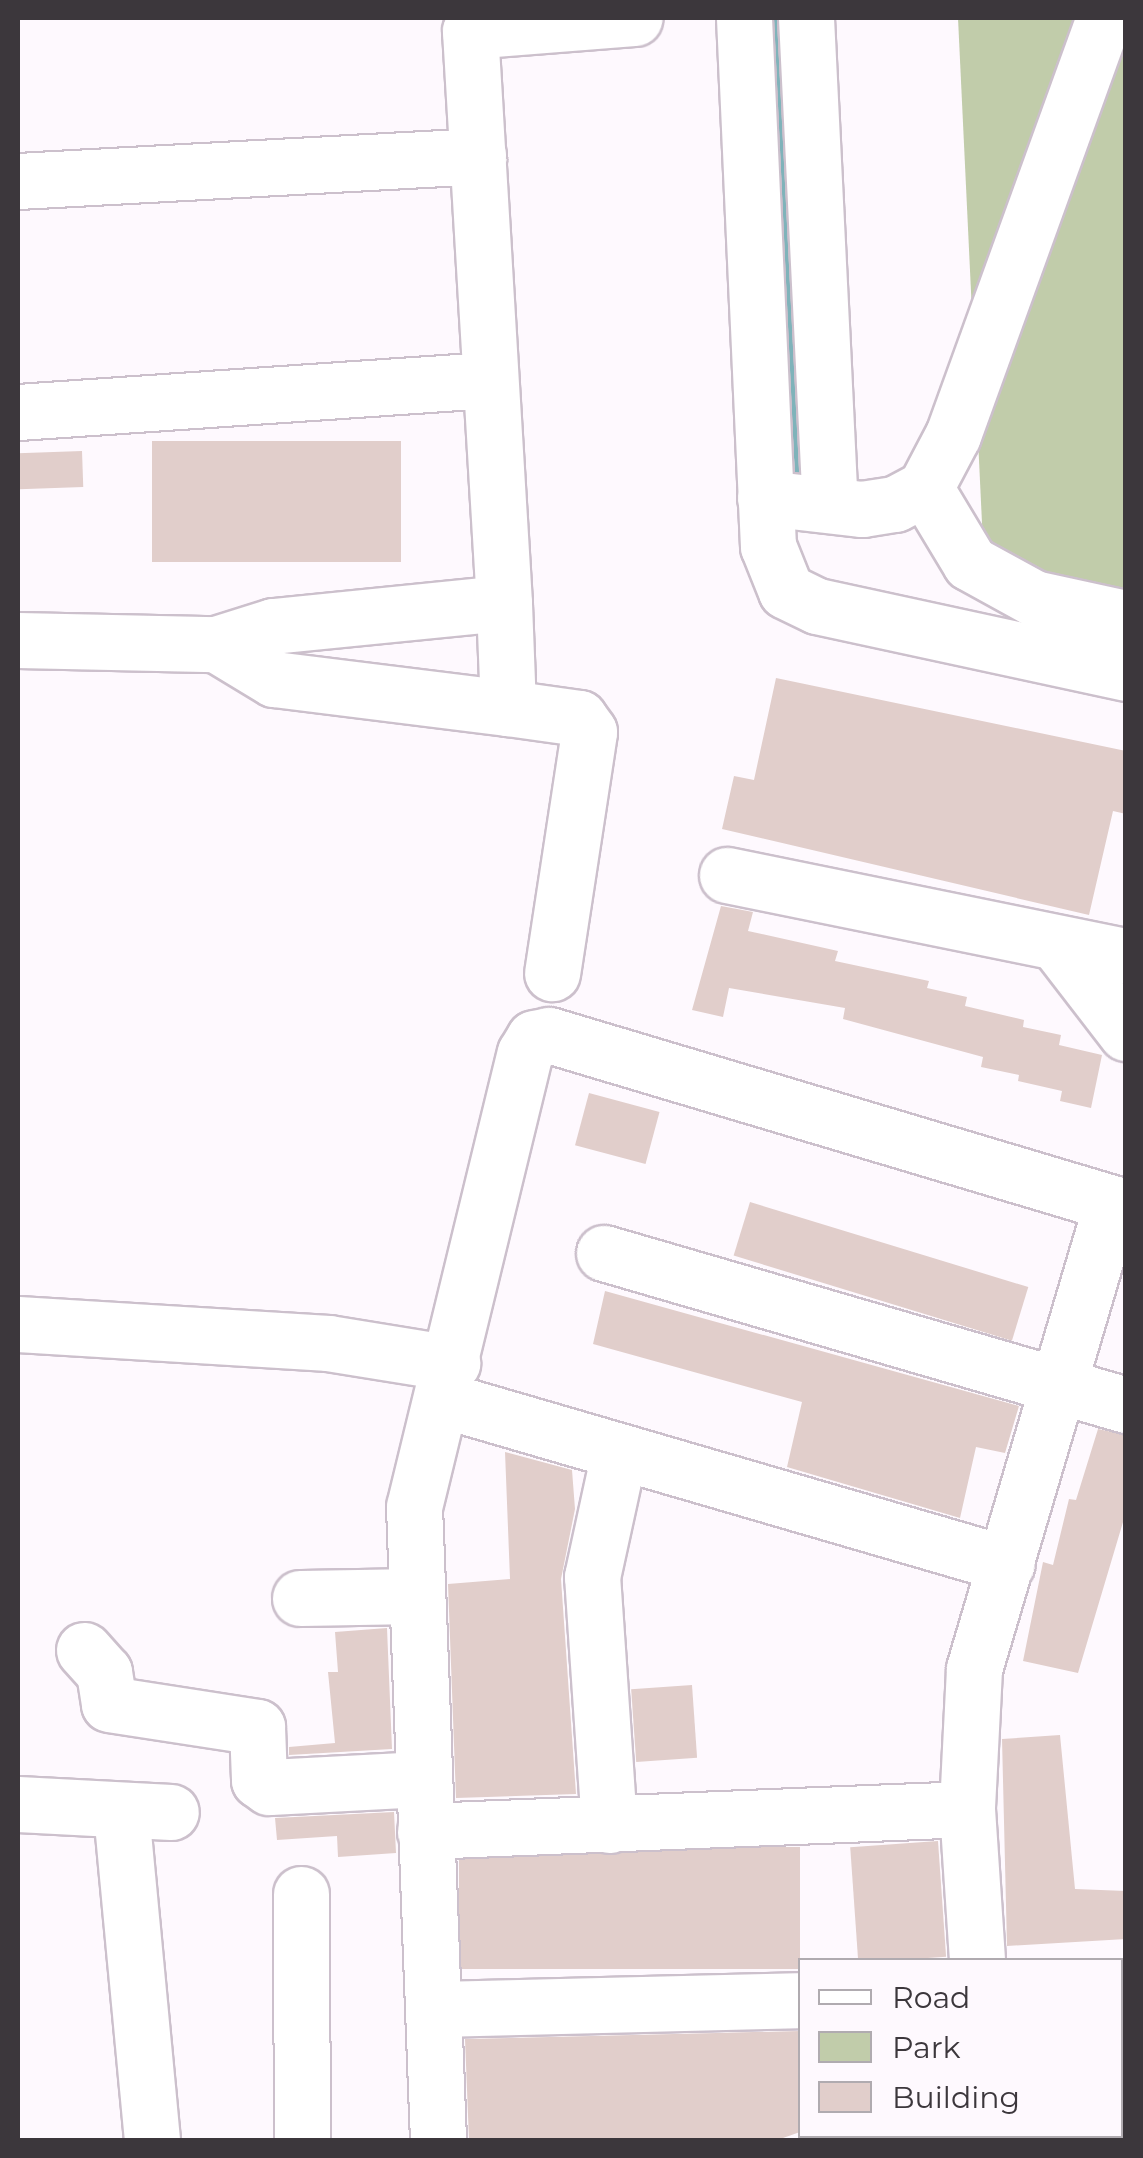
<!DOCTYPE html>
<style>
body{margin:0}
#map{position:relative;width:1143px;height:2158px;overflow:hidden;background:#fef9fe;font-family:Montserrat,sans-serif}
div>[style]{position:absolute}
.green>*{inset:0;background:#c1ccaa}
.stream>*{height:12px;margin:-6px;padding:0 6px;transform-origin:6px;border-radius:6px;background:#7fb3ba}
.building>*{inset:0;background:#e1cecb;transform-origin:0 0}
.roads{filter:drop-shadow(2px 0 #ccc0cc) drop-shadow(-2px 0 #ccc0cc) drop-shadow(0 2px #ccc0cc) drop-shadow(0 -2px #ccc0cc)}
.minor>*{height:55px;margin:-27.5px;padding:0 27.5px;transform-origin:27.5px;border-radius:27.5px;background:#fff}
span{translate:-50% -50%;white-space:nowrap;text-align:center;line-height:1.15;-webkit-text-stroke:8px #fef9fe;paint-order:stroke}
.frame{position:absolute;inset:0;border:20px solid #3c373c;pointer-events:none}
.legend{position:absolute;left:798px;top:1958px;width:325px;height:180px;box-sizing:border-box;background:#fef9fe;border:2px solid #b0abb0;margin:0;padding:12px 18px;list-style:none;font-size:30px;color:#3c373c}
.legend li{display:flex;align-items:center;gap:20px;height:50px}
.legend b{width:50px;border:2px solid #b0abb0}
</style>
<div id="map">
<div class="green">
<i style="clip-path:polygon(958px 18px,1125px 18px,1125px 596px,984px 565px)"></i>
</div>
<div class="stream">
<i style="left:777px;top:18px;width:472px;rotate:87deg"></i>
</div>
<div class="building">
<i style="left:401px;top:441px;width:121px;height:249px;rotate:90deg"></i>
<i style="left:82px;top:451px;width:36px;height:64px;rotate:88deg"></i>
<i style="clip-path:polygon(776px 678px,1126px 751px,1126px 814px,1113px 811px,1089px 915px,722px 829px,734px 776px,754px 780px)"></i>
<i style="clip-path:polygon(721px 906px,753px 912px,748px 931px,838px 951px,835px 961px,929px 981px,927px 988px,967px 997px,965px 1006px,1024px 1020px,1023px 1027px,1061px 1035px,1059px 1045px,1102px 1055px,1091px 1108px,1060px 1101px,1062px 1091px,1018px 1081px,1019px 1075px,981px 1067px,983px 1057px,843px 1019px,845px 1008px,729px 988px,723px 1017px,692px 1010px)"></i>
<i style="left:589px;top:1093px;width:73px;height:54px;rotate:15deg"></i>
<i style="left:750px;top:1202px;width:291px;height:56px;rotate:17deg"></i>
<i style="clip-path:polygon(605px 1291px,1019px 1406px,1005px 1453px,976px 1447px,960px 1518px,787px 1467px,802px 1402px,593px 1344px)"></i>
<i style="clip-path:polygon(1098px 1429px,1126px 1435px,1126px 1512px,1078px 1673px,1023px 1661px,1043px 1562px,1053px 1565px,1069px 1499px,1076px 1500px)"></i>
<i style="clip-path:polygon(505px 1452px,572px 1470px,575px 1509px,561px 1579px,576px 1794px,456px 1798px,448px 1584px,510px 1579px)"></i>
<i style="clip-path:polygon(387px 1628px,392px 1749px,289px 1755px,289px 1747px,335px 1743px,328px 1672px,338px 1672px,335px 1632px)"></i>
<i style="left:692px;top:1685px;width:73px;height:61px;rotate:86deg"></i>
<i style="clip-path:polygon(1060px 1735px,1075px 1889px,1126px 1891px,1126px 1939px,1007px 1946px,1002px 1739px)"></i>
<i style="clip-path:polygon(394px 1812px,396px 1853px,338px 1857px,337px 1836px,277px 1840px,275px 1818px)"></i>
<i style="left:938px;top:1841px;width:116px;height:88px;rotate:86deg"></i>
<i style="left:800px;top:1847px;width:122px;height:341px;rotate:90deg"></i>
<i style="clip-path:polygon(800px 2031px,800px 2132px,783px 2138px,469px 2140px,465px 2039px)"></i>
</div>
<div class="roads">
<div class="minor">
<i style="left:744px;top:18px;width:529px;rotate:87.4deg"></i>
<i style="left:768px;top:546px;width:48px;rotate:68.2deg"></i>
<i style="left:786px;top:591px;width:34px;rotate:26deg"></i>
<i style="left:817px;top:606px;width:316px;rotate:12.2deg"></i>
<i style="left:806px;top:18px;width:487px;rotate:87.2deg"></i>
<i style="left:18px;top:181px;width:461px;rotate:-3.1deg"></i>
<i style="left:18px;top:412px;width:473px;rotate:-3.9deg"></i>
<i style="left:925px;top:488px;width:87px;rotate:59deg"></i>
<i style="left:970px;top:563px;width:73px;rotate:28.7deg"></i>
<i style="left:1034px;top:598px;width:94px;rotate:12.3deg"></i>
<i style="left:765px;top:498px;width:98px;rotate:6.5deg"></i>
<i style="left:862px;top:509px;width:33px;rotate:-9deg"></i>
<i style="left:895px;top:504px;width:34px;rotate:-28deg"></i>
<i style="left:925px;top:488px;width:60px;rotate:-62.2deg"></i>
<i style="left:953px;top:435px;width:443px;rotate:-70.1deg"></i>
<i style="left:18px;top:640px;width:198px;rotate:1.2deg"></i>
<i style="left:216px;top:644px;width:60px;rotate:-17.5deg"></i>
<i style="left:273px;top:626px;width:232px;rotate:-5.7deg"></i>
<i style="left:504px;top:603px;width:573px;rotate:-93.4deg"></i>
<i style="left:470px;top:31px;width:165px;rotate:-4.5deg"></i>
<i style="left:216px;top:644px;width:68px;rotate:31.1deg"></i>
<i style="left:274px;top:679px;width:236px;rotate:7.1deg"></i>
<i style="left:508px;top:708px;width:105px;rotate:-92.2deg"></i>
<i style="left:508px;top:708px;width:72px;rotate:8deg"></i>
<i style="left:579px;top:718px;width:17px;rotate:54deg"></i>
<i style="left:589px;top:732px;width:244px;rotate:98.7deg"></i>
<i style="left:727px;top:875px;width:407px;rotate:11.5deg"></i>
<i style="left:1059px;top:946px;width:110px;rotate:52.4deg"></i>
<i style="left:604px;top:1253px;width:544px;rotate:16.23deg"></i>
<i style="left:18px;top:1324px;width:311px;rotate:3.5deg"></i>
<i style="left:328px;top:1343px;width:126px;rotate:9.2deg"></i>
<i style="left:444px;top:1400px;width:586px;rotate:16.24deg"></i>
<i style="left:300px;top:1598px;width:116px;rotate:-1deg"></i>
<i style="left:84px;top:1650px;width:30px;rotate:48deg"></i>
<i style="left:104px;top:1672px;width:32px;rotate:81deg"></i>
<i style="left:109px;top:1704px;width:150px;rotate:8.8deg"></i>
<i style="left:257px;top:1727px;width:53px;rotate:87.8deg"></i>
<i style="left:259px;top:1780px;width:12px;rotate:35deg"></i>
<i style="left:269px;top:1787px;width:154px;rotate:-3deg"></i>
<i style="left:18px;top:1804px;width:153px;rotate:3deg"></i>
<i style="left:121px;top:1812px;width:329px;rotate:84.6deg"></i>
<i style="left:609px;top:1825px;width:249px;rotate:-93.9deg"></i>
<i style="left:592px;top:1577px;width:127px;rotate:-77.7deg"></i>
<i style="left:425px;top:1831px;width:542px;rotate:-2.32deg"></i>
<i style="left:301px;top:1894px;width:246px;rotate:89.8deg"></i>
<i style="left:1120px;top:1987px;width:6px"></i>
<i style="left:434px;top:2009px;width:366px;rotate:-1.4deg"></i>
<i style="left:986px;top:2136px;width:4px;rotate:76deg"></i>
<i style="left:438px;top:2140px;width:633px;rotate:-92.17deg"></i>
<i style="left:414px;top:1507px;width:467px;rotate:-76.3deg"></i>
<i style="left:525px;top:1053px;width:17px;rotate:-59deg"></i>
<i style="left:534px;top:1038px;width:15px;rotate:-11deg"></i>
<i style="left:549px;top:1035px;width:588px;rotate:16.62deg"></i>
<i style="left:1112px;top:1203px;width:486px;rotate:106.5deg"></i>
<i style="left:974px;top:1669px;width:140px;rotate:92.9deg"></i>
<i style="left:967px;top:1809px;width:151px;rotate:86.2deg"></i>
</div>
</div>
<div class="frame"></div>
<ul class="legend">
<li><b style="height:12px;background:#fff"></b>Road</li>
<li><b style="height:28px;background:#c1ccaa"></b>Park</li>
<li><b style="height:28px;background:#e1cecb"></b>Building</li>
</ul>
</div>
